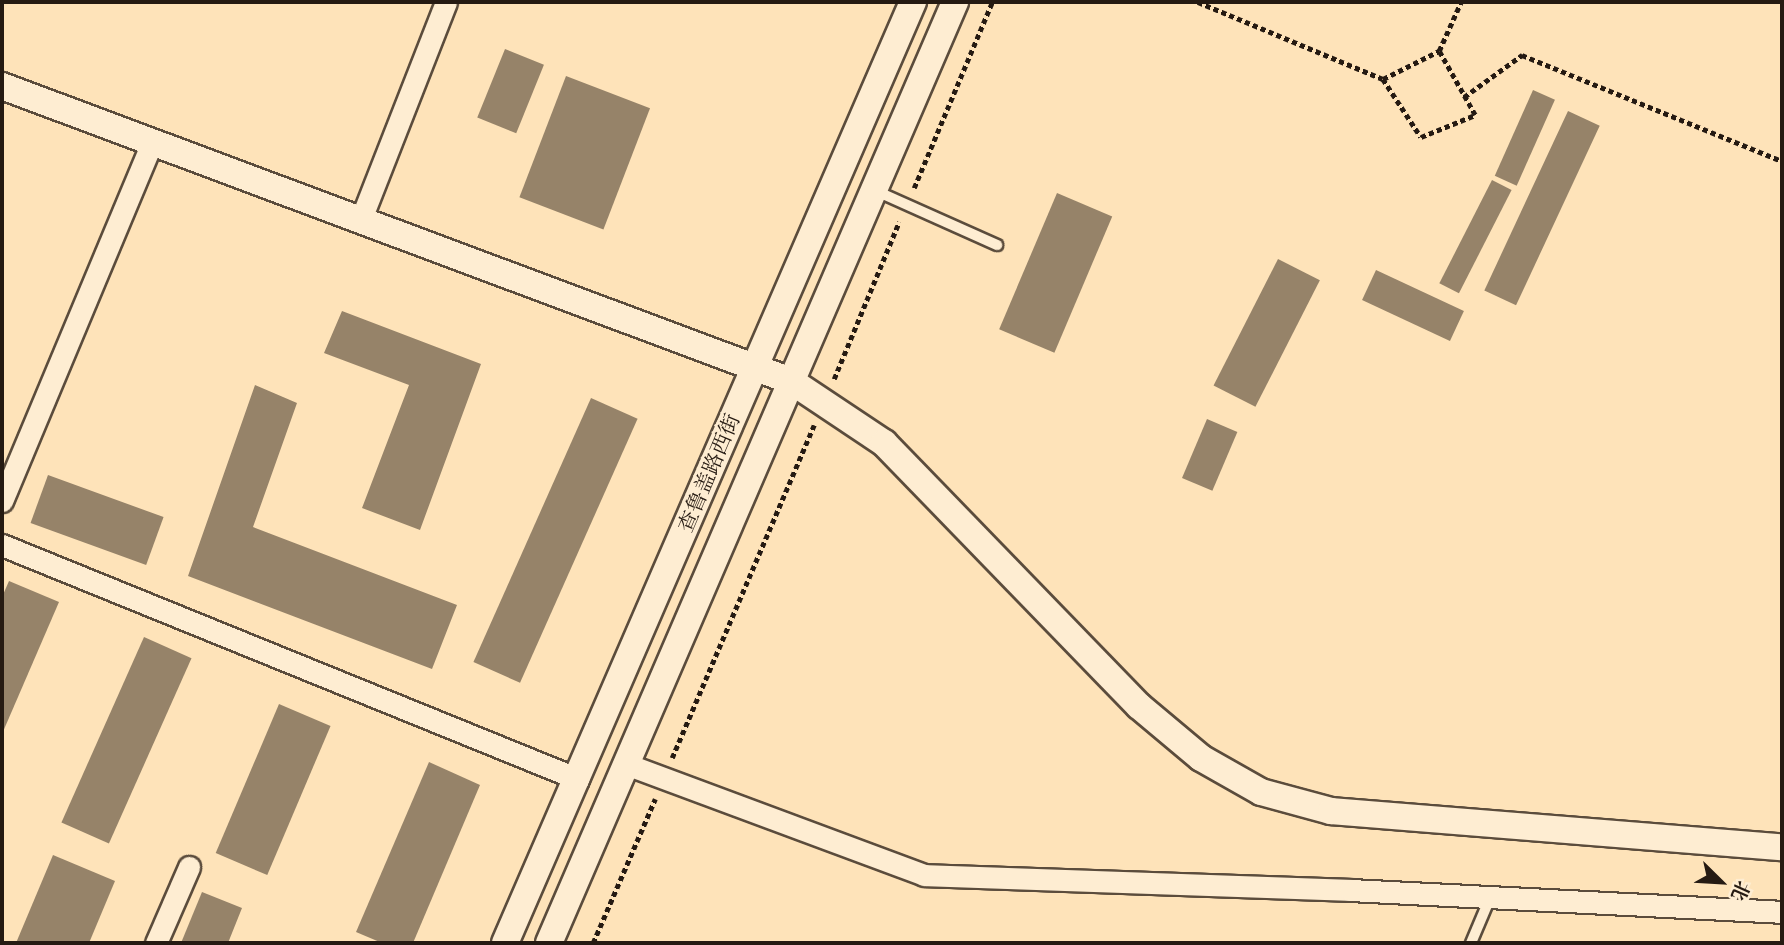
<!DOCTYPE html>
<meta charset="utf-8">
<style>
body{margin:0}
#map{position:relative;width:1784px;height:945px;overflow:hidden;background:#fee3b9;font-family:"Libre Caslon Text","Noto Serif SC",serif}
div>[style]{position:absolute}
.building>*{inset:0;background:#968369;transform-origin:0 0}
.path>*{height:4.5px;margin-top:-2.25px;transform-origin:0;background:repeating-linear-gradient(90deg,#251a12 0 5px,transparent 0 8.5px)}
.roads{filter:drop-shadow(2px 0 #5b4c3c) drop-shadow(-2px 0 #5b4c3c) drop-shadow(0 2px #5b4c3c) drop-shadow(0 -2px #5b4c3c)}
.service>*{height:10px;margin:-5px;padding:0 5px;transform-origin:5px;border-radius:5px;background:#feedd2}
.minor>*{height:21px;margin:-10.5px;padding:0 10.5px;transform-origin:10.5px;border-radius:10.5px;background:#feedd2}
.tertiary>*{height:26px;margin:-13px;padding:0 13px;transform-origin:13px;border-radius:13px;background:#feedd2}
span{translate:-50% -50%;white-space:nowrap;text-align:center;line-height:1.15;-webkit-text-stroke:5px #feedd2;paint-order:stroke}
.street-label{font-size:21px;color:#251a12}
.frame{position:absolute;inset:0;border:4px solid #251a12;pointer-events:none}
.north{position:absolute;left:1686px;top:847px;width:70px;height:70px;-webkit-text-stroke:5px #feedd2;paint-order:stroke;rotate:114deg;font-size:19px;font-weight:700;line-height:28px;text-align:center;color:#251a12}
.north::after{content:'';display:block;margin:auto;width:24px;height:32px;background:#251a12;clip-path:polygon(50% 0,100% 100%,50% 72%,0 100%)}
</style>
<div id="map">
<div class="building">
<i style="left:505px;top:49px;width:42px;height:74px;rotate:22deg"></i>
<i style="left:566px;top:76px;width:90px;height:130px;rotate:21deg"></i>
<i style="left:1533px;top:90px;width:24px;height:94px;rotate:24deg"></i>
<i style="left:1568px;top:111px;width:35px;height:198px;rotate:25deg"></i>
<i style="left:1492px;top:180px;width:22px;height:116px;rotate:27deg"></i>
<i style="left:1057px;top:193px;width:60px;height:148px;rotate:23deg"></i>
<i style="left:1278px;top:259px;width:47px;height:142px;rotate:27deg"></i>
<i style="left:1376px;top:270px;width:97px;height:33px;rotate:25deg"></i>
<i style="clip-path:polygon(342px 311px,481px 364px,420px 530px,362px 508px,409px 385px,324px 353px)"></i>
<i style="clip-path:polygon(255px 385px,297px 403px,253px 527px,457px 605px,432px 669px,188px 576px)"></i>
<i style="left:591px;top:398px;width:51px;height:289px;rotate:24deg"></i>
<i style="left:1207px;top:419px;width:33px;height:64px;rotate:23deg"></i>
<i style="left:48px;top:475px;width:123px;height:51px;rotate:20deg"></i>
<i style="clip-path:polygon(9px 581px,59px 602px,2px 734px,2px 597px)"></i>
<i style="left:144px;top:637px;width:52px;height:203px;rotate:24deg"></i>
<i style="left:279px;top:704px;width:56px;height:162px;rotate:23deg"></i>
<i style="clip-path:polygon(429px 762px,480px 785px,413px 943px,382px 943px,356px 932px)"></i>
<i style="clip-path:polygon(53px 855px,115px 881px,89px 943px,16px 943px)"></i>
<i style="clip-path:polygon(202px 892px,242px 908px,228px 943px,181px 943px)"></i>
</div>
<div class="path">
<i style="left:1198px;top:2px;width:200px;rotate:22.6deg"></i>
<i style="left:1383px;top:79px;width:63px;rotate:-26.6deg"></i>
<i style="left:1439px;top:51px;width:54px;rotate:-65.8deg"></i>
<i style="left:1383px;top:79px;width:69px;rotate:56.8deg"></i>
<i style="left:1421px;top:137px;width:58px;rotate:-22.2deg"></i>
<i style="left:1475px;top:115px;width:73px;rotate:-119.4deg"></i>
<i style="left:1464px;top:97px;width:72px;rotate:-35.9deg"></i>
<i style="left:1522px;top:55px;width:281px;rotate:22.2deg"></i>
<i style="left:914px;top:188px;width:202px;rotate:-67.2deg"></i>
<i style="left:834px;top:379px;width:170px;rotate:-67.5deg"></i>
<i style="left:672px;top:758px;width:362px;rotate:-66.9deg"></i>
<i style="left:593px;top:943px;width:157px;rotate:-66.7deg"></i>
</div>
<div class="roads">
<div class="service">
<i style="left:874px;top:190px;width:135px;rotate:24.1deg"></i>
<i style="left:1471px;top:943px;width:49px;rotate:-67.1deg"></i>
</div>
<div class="minor">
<i style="left:361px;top:219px;width:233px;rotate:-68.6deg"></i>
<i style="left:2px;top:501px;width:389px;rotate:-67.3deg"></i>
<i style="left:2px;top:545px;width:622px;rotate:22.11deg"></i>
<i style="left:626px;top:764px;width:318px;rotate:20.4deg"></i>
<i style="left:924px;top:875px;width:426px;rotate:2deg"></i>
<i style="left:1350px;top:890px;width:433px;rotate:2.9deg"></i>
<i style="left:156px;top:943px;width:83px;rotate:-66.5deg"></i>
</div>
<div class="tertiary">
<i style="left:2px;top:86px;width:842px;rotate:20.5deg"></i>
<i style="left:791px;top:381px;width:112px;rotate:33.7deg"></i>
<i style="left:884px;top:443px;width:366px;rotate:45.9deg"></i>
<i style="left:1139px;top:706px;width:81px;rotate:40deg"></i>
<i style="left:1201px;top:758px;width:69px;rotate:29.5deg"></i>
<i style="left:1261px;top:792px;width:73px;rotate:15.2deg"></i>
<i style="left:1331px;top:811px;width:452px;rotate:4.6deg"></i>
<i style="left:505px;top:943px;width:1026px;rotate:-66.56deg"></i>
<i style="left:549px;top:943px;width:1025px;rotate:-66.66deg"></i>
</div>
</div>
<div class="street-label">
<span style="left:709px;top:473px;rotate:-67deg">查鲁盖路西街</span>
</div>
<div class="frame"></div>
<div class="north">北</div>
</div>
